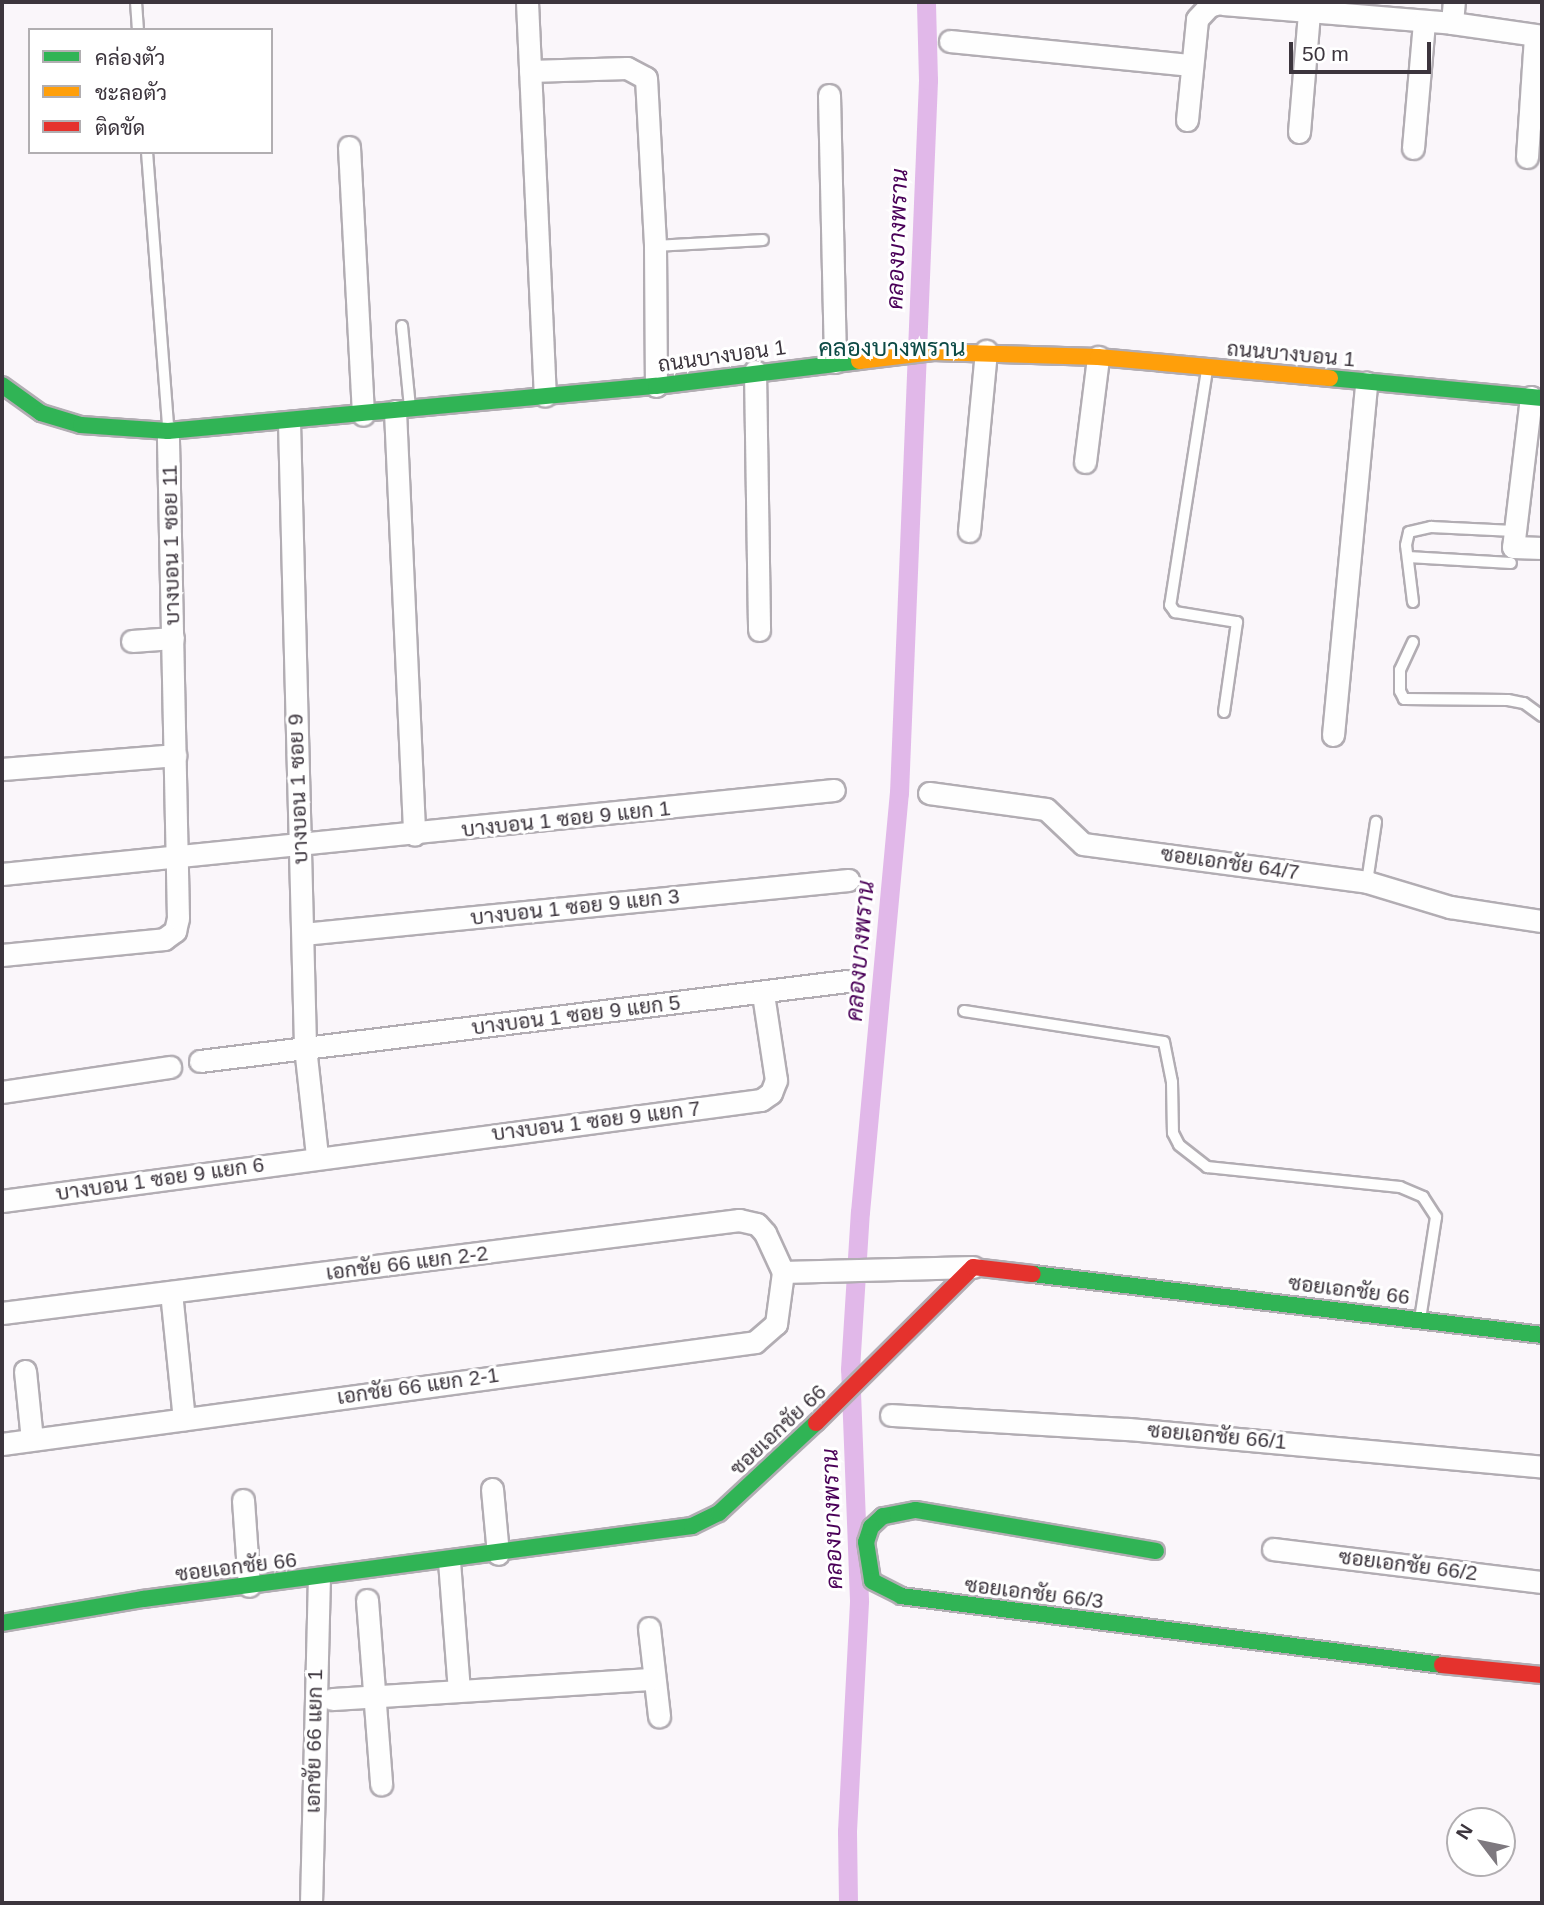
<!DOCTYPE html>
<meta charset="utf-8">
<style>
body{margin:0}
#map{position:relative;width:1544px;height:1905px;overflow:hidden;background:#faf6fa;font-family:Helvetica,Sarabun,sans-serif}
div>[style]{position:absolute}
.canal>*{height:19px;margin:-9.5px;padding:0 9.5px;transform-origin:9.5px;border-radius:9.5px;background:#e1b8e9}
.roads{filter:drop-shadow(2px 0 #b2adb3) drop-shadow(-2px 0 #b2adb3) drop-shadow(0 2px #b2adb3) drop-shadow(0 -2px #b2adb3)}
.lane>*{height:10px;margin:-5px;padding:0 5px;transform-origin:5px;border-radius:5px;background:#fefefe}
.street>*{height:21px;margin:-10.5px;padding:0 10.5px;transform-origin:10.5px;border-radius:10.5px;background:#fefefe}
.fast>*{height:16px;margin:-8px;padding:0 8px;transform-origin:8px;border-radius:8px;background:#30b455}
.slow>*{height:16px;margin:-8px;padding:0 8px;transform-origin:8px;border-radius:8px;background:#ff9f0a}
.jam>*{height:16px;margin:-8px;padding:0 8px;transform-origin:8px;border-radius:8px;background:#e5322d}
span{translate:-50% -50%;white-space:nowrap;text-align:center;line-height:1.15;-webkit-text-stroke:6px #fff;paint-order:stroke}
.street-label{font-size:21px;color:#3c353d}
.water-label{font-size:23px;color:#4a0058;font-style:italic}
.quarter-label{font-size:24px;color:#0d4b46}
.frame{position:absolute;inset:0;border:4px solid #3c353d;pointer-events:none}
.legend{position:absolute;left:28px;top:28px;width:245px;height:126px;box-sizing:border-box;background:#fff;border:2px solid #b1aeb1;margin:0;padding:9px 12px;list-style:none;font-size:21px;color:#3c353d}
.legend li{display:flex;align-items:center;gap:14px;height:35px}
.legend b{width:35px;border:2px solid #b1aeb1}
.north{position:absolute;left:1446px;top:1807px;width:70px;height:70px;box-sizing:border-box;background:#fff;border:2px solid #b1aeb1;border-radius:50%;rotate:302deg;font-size:19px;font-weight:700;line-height:28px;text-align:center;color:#3c353d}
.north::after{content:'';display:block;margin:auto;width:24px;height:32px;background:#7e797f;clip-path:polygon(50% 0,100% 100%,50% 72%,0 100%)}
.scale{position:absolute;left:1289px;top:42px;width:142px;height:32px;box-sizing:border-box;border:4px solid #3c353d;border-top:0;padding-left:9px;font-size:21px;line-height:24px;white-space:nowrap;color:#3c353d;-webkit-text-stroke:5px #fff;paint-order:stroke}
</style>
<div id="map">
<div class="canal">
<i style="left:848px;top:1903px;width:72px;rotate:-90.8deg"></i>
<i style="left:847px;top:1831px;width:231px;rotate:-87deg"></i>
<i style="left:859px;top:1600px;width:231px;rotate:-92.2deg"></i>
<i style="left:850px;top:1369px;width:157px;rotate:-86.4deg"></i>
<i style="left:860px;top:1212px;width:421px;rotate:-84.7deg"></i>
<i style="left:899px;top:793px;width:714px;rotate:-87.67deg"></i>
<i style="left:928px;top:80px;width:78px;rotate:-91.5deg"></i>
</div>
<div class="roads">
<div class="lane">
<i style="left:136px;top:2px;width:28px;rotate:86deg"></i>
<i style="left:147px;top:152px;width:277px;rotate:85.6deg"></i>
<i style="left:655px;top:246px;width:108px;rotate:-3.2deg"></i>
<i style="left:402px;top:326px;width:81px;rotate:84.4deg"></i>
<i style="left:1207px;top:370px;width:238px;rotate:98.9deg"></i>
<i style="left:1170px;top:605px;width:9px;rotate:54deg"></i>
<i style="left:1175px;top:612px;width:63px;rotate:9.2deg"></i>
<i style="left:1237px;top:622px;width:91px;rotate:98.2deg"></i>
<i style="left:1408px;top:557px;width:103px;rotate:3.3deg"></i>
<i style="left:1413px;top:602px;width:57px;rotate:-97deg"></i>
<i style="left:1406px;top:545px;width:13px;rotate:-77deg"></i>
<i style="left:1409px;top:532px;width:23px;rotate:-13deg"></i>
<i style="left:1431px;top:527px;width:83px;rotate:2.8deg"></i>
<i style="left:1413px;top:642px;width:31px;rotate:115deg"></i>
<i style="left:1400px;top:670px;width:21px;rotate:90deg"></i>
<i style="left:1400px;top:691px;width:9px;rotate:63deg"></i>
<i style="left:1404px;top:699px;width:104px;rotate:0.6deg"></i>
<i style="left:1508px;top:700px;width:16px;rotate:11deg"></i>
<i style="left:1524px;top:703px;width:22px;rotate:36deg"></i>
<i style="left:1367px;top:882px;width:61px;rotate:-81.5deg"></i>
<i style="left:964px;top:1011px;width:202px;rotate:8.8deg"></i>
<i style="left:1164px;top:1042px;width:41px;rotate:78.7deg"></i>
<i style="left:1172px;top:1082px;width:51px;rotate:88.9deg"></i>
<i style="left:1173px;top:1133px;width:13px;rotate:63deg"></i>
<i style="left:1179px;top:1145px;width:36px;rotate:38deg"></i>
<i style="left:1207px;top:1167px;width:194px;rotate:5.9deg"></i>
<i style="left:1400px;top:1187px;width:25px;rotate:23deg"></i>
<i style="left:1423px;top:1197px;width:24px;rotate:57deg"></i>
<i style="left:1436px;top:1217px;width:103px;rotate:98.9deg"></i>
</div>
<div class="street">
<i style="left:527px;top:2px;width:394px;rotate:87.4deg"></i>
<i style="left:1223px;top:4px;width:230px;rotate:4.7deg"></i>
<i style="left:1452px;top:23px;width:91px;rotate:8.2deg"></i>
<i style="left:1452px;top:23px;width:21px;rotate:-85deg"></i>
<i style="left:950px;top:41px;width:242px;rotate:5.7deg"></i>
<i style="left:530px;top:71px;width:97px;rotate:-1.8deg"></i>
<i style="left:627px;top:68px;width:21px;rotate:28deg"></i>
<i style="left:646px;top:78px;width:168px;rotate:86.9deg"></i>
<i style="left:655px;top:246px;width:140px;rotate:89.6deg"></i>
<i style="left:829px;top:95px;width:267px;rotate:88.7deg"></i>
<i style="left:1187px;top:120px;width:101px;rotate:-84.3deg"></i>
<i style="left:1197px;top:19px;width:18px;rotate:-47deg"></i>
<i style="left:1209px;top:6px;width:15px;rotate:-16deg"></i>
<i style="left:1299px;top:132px;width:118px;rotate:-85.2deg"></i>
<i style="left:349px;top:147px;width:268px;rotate:87deg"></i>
<i style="left:1413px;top:148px;width:127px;rotate:-85deg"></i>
<i style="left:1527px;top:157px;width:121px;rotate:-86.2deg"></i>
<i style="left:755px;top:371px;width:259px;rotate:89.1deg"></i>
<i style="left:1531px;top:397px;width:151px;rotate:96.8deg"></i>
<i style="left:1513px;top:547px;width:29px;rotate:2deg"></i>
<i style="left:395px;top:411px;width:424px;rotate:87.4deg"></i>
<i style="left:289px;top:422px;width:625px;rotate:88.53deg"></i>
<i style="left:305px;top:1047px;width:110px;rotate:83.7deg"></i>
<i style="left:1085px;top:462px;width:106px;rotate:-82.9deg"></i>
<i style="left:969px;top:531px;width:181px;rotate:-84.6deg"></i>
<i style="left:132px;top:641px;width:41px;rotate:-4.2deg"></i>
<i style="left:1333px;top:735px;width:354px;rotate:-84.6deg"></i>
<i style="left:2px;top:769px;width:174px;rotate:-4.6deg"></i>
<i style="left:929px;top:793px;width:118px;rotate:7.8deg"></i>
<i style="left:1046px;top:809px;width:51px;rotate:43.4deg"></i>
<i style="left:1083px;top:844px;width:287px;rotate:7.6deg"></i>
<i style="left:1367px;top:882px;width:87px;rotate:16.8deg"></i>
<i style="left:1450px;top:907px;width:93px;rotate:8.7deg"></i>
<i style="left:2px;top:874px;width:836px;rotate:-5.77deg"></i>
<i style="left:303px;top:934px;width:548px;rotate:-5.66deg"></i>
<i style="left:2px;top:955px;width:163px;rotate:-5.6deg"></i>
<i style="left:164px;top:939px;width:14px;rotate:-36deg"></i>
<i style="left:175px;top:931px;width:13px;rotate:-77deg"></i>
<i style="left:178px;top:918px;width:487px;rotate:-91.2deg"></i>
<i style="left:200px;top:1061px;width:652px;rotate:-7.05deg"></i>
<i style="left:2px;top:1092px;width:170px;rotate:-8.5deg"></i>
<i style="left:2px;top:1201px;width:766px;rotate:-7.58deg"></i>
<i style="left:761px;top:1100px;width:12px;rotate:-35deg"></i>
<i style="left:771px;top:1093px;width:14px;rotate:-69deg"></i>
<i style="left:776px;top:1080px;width:87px;rotate:-98.6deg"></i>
<i style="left:783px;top:1272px;width:190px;rotate:-1.5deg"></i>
<i style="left:171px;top:1292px;width:128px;rotate:84.2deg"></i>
<i style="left:2px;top:1313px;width:743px;rotate:-7.19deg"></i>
<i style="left:739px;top:1220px;width:18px;rotate:13deg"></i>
<i style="left:757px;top:1224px;width:12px;rotate:48deg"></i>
<i style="left:765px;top:1233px;width:43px;rotate:65.2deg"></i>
<i style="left:25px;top:1371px;width:69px;rotate:84.2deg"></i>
<i style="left:891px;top:1415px;width:237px;rotate:3.4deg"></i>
<i style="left:1128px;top:1429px;width:416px;rotate:5.2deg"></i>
<i style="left:2px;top:1444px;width:760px;rotate:-7.71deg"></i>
<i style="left:755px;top:1342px;width:28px;rotate:-41deg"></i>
<i style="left:776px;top:1324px;width:52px;rotate:-82.3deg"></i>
<i style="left:492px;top:1489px;width:65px;rotate:84.7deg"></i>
<i style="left:243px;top:1500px;width:86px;rotate:86deg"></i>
<i style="left:1273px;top:1549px;width:271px;rotate:7deg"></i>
<i style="left:449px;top:1561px;width:129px;rotate:85.6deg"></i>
<i style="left:367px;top:1600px;width:185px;rotate:85.6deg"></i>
<i style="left:649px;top:1628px;width:89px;rotate:83.5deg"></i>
<i style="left:332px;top:1699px;width:320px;rotate:-3.6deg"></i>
<i style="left:311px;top:1903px;width:325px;rotate:-88.6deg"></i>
</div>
<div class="fast">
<i style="left:1330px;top:378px;width:213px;rotate:5.4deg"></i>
<i style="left:2px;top:385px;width:48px;rotate:35.7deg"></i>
<i style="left:41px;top:413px;width:42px;rotate:16.7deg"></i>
<i style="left:81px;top:425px;width:87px;rotate:3.9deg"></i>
<i style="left:168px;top:431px;width:490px;rotate:-5.3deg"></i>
<i style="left:656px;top:386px;width:205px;rotate:-7deg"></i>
<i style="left:1033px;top:1274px;width:513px;rotate:6.83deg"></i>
<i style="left:1156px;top:1551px;width:244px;rotate:-170.3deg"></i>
<i style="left:915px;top:1510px;width:33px;rotate:169deg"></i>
<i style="left:883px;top:1516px;width:16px;rotate:137deg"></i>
<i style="left:871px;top:1527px;width:16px;rotate:108deg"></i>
<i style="left:866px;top:1542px;width:39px;rotate:81deg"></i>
<i style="left:872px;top:1581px;width:33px;rotate:27deg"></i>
<i style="left:901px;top:1596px;width:545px;rotate:7.27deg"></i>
<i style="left:2px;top:1623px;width:143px;rotate:-9.7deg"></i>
<i style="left:143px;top:1599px;width:554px;rotate:-7.57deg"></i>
<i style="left:692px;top:1526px;width:30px;rotate:-26deg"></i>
<i style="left:719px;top:1513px;width:132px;rotate:-42.9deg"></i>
</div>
<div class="slow">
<i style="left:859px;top:361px;width:75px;rotate:-6.9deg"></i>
<i style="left:933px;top:352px;width:165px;rotate:1.7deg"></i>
<i style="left:1098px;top:357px;width:233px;rotate:5.2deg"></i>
</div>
<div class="jam">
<i style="left:816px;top:1423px;width:221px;rotate:-44.8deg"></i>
<i style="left:973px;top:1267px;width:60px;rotate:6.7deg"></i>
<i style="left:1442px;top:1665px;width:100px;rotate:5.7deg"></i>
</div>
</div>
<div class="street-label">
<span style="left:1291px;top:354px;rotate:5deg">ถนนบางบอน 1</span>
<span style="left:722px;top:356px;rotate:-8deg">ถนนบางบอน 1</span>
<span style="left:171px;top:545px;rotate:-91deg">บางบอน 1 ซอย 11</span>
<span style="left:298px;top:789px;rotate:-92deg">บางบอน 1 ซอย 9</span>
<span style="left:566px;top:819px;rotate:-6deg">บางบอน 1 ซอย 9 แยก 1</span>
<span style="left:1230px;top:863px;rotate:8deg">ซอยเอกชัย 64/7</span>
<span style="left:575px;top:907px;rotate:-6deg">บางบอน 1 ซอย 9 แยก 3</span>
<span style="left:576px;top:1015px;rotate:-7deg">บางบอน 1 ซอย 9 แยก 5</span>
<span style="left:596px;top:1121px;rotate:-7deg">บางบอน 1 ซอย 9 แยก 7</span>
<span style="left:160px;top:1179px;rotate:-8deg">บางบอน 1 ซอย 9 แยก 6</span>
<span style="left:407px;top:1263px;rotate:-7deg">เอกชัย 66 แยก 2-2</span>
<span style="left:1349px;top:1290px;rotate:7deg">ซอยเอกชัย 66</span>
<span style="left:418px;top:1386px;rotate:-8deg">เอกชัย 66 แยก 2-1</span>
<span style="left:778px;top:1430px;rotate:-43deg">ซอยเอกชัย 66</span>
<span style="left:1217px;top:1436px;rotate:5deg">ซอยเอกชัย 66/1</span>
<span style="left:1408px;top:1565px;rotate:7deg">ซอยเอกชัย 66/2</span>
<span style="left:236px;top:1567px;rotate:-7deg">ซอยเอกชัย 66</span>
<span style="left:1034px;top:1593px;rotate:7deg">ซอยเอกชัย 66/3</span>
<span style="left:314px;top:1741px;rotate:-89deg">เอกชัย 66 แยก 1</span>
</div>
<div class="water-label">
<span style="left:897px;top:239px;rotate:-88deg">คลองบางพราน</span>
<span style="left:860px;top:951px;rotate:-85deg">คลองบางพราน</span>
<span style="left:832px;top:1519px;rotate:-92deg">คลองบางพราน</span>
</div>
<div class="quarter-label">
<span style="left:892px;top:348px">คลองบางพราน</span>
</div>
<div class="frame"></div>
<ul class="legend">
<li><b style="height:9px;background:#30b455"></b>คล่องตัว</li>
<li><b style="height:9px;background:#ff9f0a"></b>ชะลอตัว</li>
<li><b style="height:9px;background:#e5322d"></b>ติดขัด</li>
</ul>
<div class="north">N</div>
<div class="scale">50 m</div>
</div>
